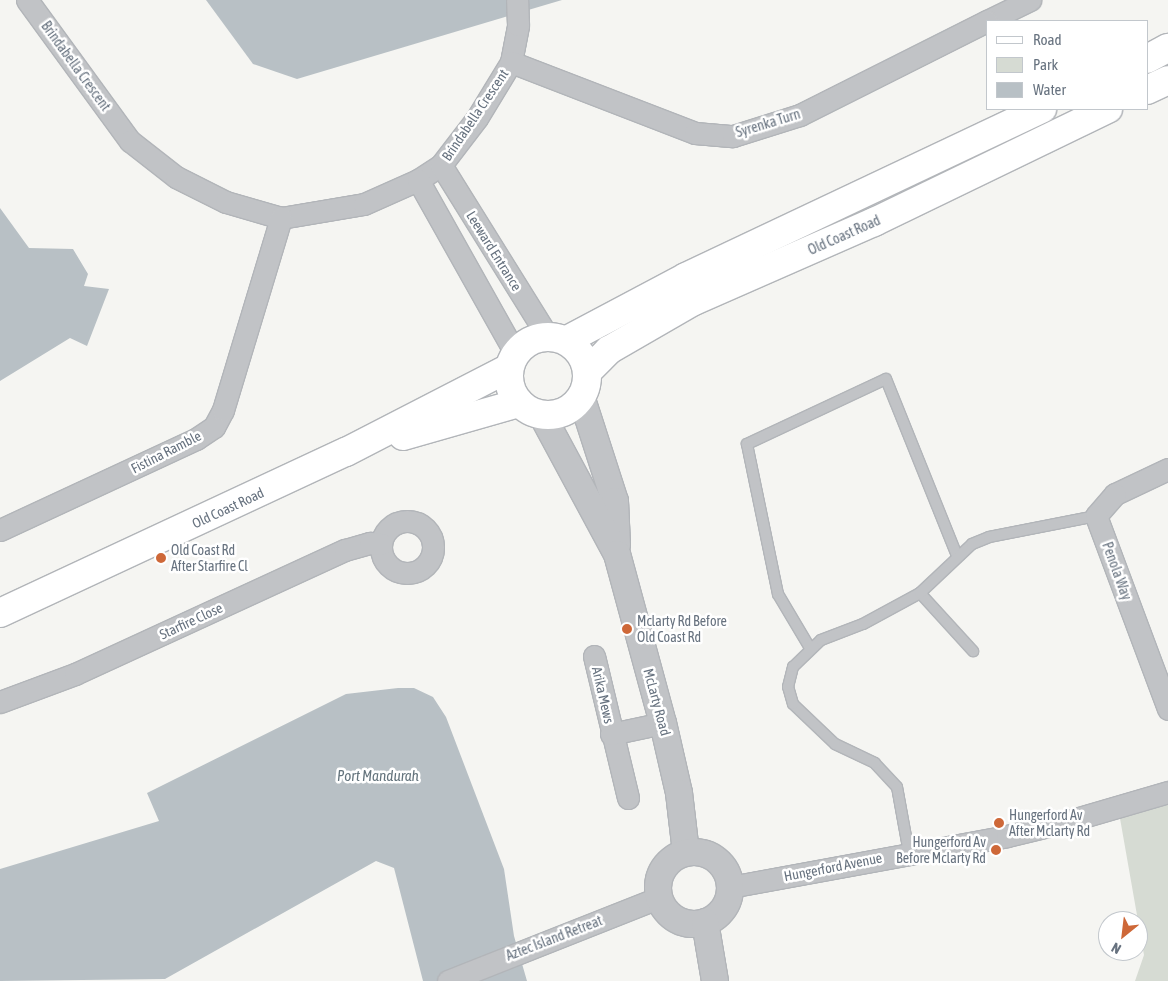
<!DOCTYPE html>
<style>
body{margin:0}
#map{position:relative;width:1168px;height:981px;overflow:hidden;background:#f5f5f2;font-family:"Asap Condensed",sans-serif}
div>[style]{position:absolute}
.green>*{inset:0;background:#d6dbd3}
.water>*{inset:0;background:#b8c0c5}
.roads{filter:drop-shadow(1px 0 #b2b5b9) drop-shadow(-1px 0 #b2b5b9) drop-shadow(0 1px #b2b5b9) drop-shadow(0 -1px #b2b5b9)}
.service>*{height:10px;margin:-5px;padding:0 5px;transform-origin:5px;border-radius:5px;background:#c1c3c6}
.minor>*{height:21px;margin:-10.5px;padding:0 10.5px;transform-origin:10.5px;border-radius:10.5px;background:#c1c3c6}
.minor>.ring{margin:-10.5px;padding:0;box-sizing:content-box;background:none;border:21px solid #c1c3c6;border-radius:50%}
.tertiary>*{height:26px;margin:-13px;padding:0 13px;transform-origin:13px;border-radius:13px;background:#c1c3c6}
.tertiary>.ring{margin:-13px;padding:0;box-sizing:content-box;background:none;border:26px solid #c1c3c6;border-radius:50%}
.primary>*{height:28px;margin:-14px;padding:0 14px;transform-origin:14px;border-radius:14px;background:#fff}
.primary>.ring{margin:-14px;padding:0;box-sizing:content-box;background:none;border:28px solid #fff;border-radius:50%}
.dots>*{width:14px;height:14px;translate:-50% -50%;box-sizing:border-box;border:2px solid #fff;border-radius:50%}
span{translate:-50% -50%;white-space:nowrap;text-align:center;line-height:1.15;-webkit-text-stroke:5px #fff;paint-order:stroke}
.street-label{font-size:14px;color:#67727f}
.poi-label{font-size:14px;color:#67727f}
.left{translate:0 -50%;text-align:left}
.right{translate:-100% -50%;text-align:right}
.water-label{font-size:15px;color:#63737c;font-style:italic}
.legend{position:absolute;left:986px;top:20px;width:162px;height:90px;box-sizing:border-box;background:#fff;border:1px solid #c2c7cc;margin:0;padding:6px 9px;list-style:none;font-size:15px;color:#67727f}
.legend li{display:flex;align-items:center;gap:10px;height:25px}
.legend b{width:25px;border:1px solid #c2c7cc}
.north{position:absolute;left:1098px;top:911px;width:50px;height:50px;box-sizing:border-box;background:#fff;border:1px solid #c2c7cc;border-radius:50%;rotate:209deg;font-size:14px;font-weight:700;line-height:20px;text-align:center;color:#67727f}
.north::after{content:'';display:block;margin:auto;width:18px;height:22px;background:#ce6838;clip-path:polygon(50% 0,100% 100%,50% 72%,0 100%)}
</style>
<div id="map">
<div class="green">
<i style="clip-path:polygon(1168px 792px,1168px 981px,1135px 981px,1144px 955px,1118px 807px)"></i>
</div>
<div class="water">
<i style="clip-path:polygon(206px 0,562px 0,297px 79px,253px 64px)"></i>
<i style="clip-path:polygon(0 208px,29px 248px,73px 249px,88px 274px,84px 286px,109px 289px,87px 346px,70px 338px,0 381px)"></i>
<i style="clip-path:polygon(398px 688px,414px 688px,433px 697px,446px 717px,504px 869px,514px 936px,527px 981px,423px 981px,394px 868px,376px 861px,165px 979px,0 981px,0 869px,159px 821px,147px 793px,346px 694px)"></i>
</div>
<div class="roads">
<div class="service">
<i style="left:920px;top:593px;width:79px;rotate:47.6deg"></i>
<i style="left:810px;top:648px;width:63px;rotate:-120.7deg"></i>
<i style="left:778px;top:594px;width:153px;rotate:-101.7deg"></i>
<i style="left:747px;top:444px;width:153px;rotate:-25.1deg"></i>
<i style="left:886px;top:379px;width:191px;rotate:68.1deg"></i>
<i style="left:909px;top:853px;width:67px;rotate:-100.3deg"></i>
<i style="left:897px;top:787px;width:33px;rotate:-133deg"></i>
<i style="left:875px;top:763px;width:44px;rotate:-154.6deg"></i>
<i style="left:835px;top:744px;width:58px;rotate:-136.4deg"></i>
<i style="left:793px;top:704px;width:18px;rotate:-106deg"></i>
<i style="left:788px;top:687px;width:21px;rotate:-76deg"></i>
<i style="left:793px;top:667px;width:39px;rotate:-44deg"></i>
<i style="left:821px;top:640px;width:45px;rotate:-20.9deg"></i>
<i style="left:863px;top:624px;width:65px;rotate:-28.5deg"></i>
<i style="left:920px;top:593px;width:71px;rotate:-43.3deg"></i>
<i style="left:972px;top:544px;width:18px;rotate:-22deg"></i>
<i style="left:989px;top:537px;width:109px;rotate:-11.1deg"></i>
</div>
<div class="minor">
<i style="left:27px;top:0;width:175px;rotate:53.9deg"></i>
<i style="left:130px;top:141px;width:58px;rotate:38deg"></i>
<i style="left:176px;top:177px;width:56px;rotate:26.6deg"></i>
<i style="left:226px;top:202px;width:57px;rotate:16.2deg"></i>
<i style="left:281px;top:218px;width:84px;rotate:-9.6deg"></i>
<i style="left:364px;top:204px;width:59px;rotate:-24deg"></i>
<i style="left:418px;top:180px;width:27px;rotate:-33deg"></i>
<i style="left:441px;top:165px;width:59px;rotate:-52.5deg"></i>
<i style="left:477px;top:118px;width:66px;rotate:-58.7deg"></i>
<i style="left:511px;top:62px;width:38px;rotate:-79deg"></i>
<i style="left:518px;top:25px;width:25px;rotate:-92deg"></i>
<i style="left:987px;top:21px;width:48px;rotate:-26deg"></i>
<i style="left:511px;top:62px;width:197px;rotate:21.1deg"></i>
<i style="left:695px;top:133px;width:38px;rotate:5deg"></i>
<i style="left:733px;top:136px;width:70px;rotate:-17.4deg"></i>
<i style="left:800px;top:115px;width:209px;rotate:-26.7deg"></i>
<i style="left:441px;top:165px;width:203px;rotate:58.1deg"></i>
<i style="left:418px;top:180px;width:198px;rotate:60.7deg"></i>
<i style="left:1168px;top:469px;width:59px;rotate:154.7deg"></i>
<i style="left:1115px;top:494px;width:29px;rotate:131deg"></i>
<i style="left:1096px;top:516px;width:206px;rotate:69.5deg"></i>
<i class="ring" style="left:381px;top:521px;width:31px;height:31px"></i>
<i style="left:0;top:530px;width:216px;rotate:-24.9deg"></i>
<i style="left:196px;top:439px;width:22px;rotate:-34deg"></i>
<i style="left:214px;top:427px;width:19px;rotate:-62deg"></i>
<i style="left:223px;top:410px;width:201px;rotate:-73.2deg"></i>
<i style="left:594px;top:656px;width:146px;rotate:76.5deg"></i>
<i style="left:0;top:702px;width:80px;rotate:-20.5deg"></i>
<i style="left:75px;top:674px;width:297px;rotate:-24.7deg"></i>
<i style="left:345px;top:550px;width:26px;rotate:-16deg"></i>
<i style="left:370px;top:543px;width:11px;rotate:5deg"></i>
<i style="left:611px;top:734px;width:53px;rotate:-11.9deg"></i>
<i style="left:730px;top:887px;width:282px;rotate:-10.4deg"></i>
<i style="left:1007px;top:836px;width:64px;rotate:-13.6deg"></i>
<i style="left:1069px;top:821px;width:103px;rotate:-16.3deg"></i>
<i style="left:448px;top:981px;width:228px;rotate:-21.6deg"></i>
</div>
<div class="tertiary">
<i style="left:581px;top:396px;width:110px;rotate:72.1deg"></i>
<i style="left:615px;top:501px;width:44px;rotate:87.4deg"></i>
<i style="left:542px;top:415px;width:158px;rotate:61.7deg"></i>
<i style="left:617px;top:554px;width:175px;rotate:74.8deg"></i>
<i style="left:663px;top:723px;width:72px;rotate:77.1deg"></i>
<i style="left:679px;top:793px;width:60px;rotate:83.3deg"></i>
<i class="ring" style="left:658px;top:852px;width:46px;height:46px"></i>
<i style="left:705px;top:922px;width:60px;rotate:80.4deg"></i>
</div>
<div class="primary">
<i style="left:1147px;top:59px;width:24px;rotate:-28deg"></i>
<i style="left:1147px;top:90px;width:23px;rotate:-25deg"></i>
<i class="ring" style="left:509px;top:337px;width:50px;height:50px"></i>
<i style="left:567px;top:340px;width:135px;rotate:-27.9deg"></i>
<i style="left:686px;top:277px;width:394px;rotate:-25.3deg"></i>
<i style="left:587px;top:372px;width:31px;rotate:-45deg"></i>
<i style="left:609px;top:350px;width:98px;rotate:-30deg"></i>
<i style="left:694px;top:301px;width:197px;rotate:-23.7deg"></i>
<i style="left:874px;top:222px;width:260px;rotate:-25.8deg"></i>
<i style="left:403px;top:436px;width:121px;rotate:-15.9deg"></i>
<i style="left:0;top:613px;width:382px;rotate:-25deg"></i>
<i style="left:346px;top:452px;width:183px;rotate:-27.3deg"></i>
</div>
</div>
<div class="dots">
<i style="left:161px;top:558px;background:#ce6838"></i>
<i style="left:627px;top:629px;background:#ce6838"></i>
<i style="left:999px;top:823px;background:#ce6838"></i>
<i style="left:996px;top:850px;background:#ce6838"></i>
</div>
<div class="street-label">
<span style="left:76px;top:66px;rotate:54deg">Brindabella Crescent</span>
<span style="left:475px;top:115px;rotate:-56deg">Brindabella Crescent</span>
<span style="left:768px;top:123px;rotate:-17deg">Syrenka Turn</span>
<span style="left:844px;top:235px;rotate:-24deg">Old Coast Road</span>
<span style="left:494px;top:251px;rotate:58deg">Leeward Entrance</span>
<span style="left:166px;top:452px;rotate:-27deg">Fistina Ramble</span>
<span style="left:228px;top:508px;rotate:-25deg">Old Coast Road</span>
<span style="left:1117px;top:571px;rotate:70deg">Penola Way</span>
<span style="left:191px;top:621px;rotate:-25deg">Starfire Close</span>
<span style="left:603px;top:695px;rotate:77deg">Arika Mews</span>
<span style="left:657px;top:702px;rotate:75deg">McLarty Road</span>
<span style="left:833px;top:867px;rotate:-11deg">Hungerford Avenue</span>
<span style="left:554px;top:938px;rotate:-21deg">Aztec Island Retreat</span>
</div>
<div class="poi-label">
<span class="left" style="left:171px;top:558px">Old Coast Rd<br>After Starfire Cl</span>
<span class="left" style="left:637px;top:629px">Mclarty Rd Before<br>Old Coast Rd</span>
<span class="left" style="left:1009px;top:823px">Hungerford Av<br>After Mclarty Rd</span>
<span class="right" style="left:986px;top:850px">Hungerford Av<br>Before Mclarty Rd</span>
</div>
<div class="water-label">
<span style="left:378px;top:776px">Port Mandurah</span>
</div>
<ul class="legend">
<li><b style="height:6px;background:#fff"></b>Road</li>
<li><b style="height:14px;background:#d6dbd3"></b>Park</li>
<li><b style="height:14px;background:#b8c0c5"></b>Water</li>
</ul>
<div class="north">N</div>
</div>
